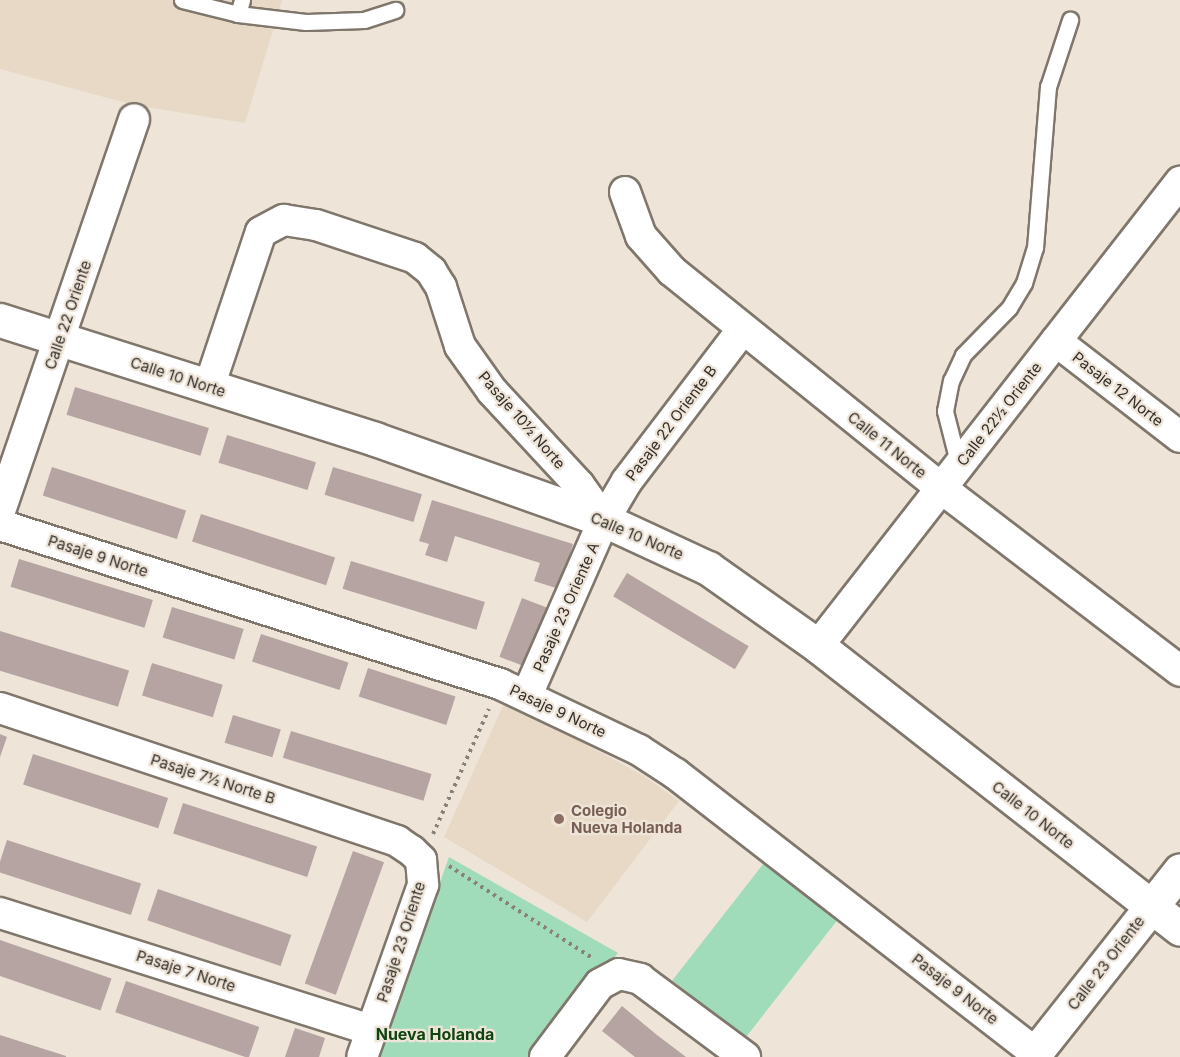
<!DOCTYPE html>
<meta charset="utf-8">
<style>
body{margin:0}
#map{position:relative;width:1180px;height:1057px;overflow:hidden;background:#eee4d8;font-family:Inter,sans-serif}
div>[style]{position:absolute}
.built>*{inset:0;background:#e8d9c6}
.green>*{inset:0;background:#a0dcb9;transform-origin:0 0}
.building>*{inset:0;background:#b6a4a3;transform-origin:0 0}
.path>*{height:4px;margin-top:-2px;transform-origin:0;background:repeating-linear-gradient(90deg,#888179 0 3px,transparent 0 7.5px)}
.roads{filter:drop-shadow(2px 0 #80776c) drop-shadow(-2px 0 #80776c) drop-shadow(0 2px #80776c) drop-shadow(0 -2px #80776c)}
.service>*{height:15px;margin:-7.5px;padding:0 7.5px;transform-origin:7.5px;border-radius:7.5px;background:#fff}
.minor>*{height:30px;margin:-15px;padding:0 15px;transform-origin:15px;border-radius:15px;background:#fff}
.tertiary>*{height:33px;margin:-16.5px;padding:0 16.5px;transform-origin:16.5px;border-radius:16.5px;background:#fff}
.dots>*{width:16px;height:16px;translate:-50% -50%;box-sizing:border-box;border:3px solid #eee4d8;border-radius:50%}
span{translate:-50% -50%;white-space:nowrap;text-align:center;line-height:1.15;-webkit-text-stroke:4.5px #eee4d8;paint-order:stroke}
.street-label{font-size:15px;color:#322e29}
.education-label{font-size:15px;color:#785e54;font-weight:700}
.left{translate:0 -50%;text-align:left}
.neighbourhood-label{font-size:16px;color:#0e440f;font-weight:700}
</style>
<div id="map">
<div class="built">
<i style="clip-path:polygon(0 0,282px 0,245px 123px,134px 105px,0 69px)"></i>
<i style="clip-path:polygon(505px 701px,644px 776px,679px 801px,587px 922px,444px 837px)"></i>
</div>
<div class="green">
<i style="clip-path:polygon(449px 857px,618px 953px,536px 1057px,378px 1057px)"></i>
<i style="left:764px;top:863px;width:93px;height:149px;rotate:38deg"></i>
</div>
<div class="building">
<i style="left:75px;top:387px;width:140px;height:29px;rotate:17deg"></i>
<i style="left:227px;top:435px;width:93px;height:29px;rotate:17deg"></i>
<i style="left:52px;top:467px;width:141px;height:30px;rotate:18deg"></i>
<i style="left:333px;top:467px;width:93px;height:29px;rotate:17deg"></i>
<i style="clip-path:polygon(432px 500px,573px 544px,559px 589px,534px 581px,540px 563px,455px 536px,447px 562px,425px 555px,429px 544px,419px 541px)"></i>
<i style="left:201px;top:514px;width:141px;height:29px;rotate:18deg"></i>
<i style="left:19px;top:559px;width:140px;height:29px;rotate:17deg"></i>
<i style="left:351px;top:561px;width:140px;height:29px;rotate:17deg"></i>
<i style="left:627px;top:573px;width:142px;height:27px;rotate:31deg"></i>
<i style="left:522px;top:598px;width:30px;height:63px;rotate:21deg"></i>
<i style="left:172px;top:607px;width:75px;height:32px;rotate:17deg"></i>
<i style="left:0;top:631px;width:135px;height:38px;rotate:17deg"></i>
<i style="left:261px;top:634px;width:92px;height:29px;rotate:18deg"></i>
<i style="left:152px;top:663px;width:74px;height:34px;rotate:17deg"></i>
<i style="left:368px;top:668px;width:92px;height:30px;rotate:18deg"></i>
<i style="left:233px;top:715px;width:50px;height:29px;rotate:17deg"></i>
<i style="left:291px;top:731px;width:147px;height:28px;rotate:17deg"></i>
<i style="clip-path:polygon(0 734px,7px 737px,0 757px)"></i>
<i style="left:33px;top:754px;width:142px;height:32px;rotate:18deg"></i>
<i style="left:183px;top:803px;width:141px;height:32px;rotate:18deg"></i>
<i style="left:7px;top:840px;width:141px;height:33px;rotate:18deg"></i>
<i style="left:353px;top:851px;width:33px;height:141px;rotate:20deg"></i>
<i style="left:158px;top:889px;width:141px;height:33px;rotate:19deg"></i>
<i style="left:0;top:940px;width:118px;height:34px;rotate:19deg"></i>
<i style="left:126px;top:981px;width:141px;height:33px;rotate:19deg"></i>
<i style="clip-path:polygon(622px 1006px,657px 1035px,686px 1057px,635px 1057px,602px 1031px)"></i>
<i style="clip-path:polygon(295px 1028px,325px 1038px,319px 1057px,285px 1057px)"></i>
<i style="clip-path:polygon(0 1035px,66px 1056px,66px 1057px,0 1057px)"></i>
</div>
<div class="path">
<i style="left:433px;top:834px;width:137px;rotate:-65.9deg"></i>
<i style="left:449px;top:866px;width:169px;rotate:32.7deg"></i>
</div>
<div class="roads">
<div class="service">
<i style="left:182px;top:0;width:58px;rotate:14deg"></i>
<i style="left:238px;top:14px;width:68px;rotate:6.7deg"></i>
<i style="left:306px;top:22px;width:58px;rotate:-2deg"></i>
<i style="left:364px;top:20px;width:33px;rotate:-18deg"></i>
<i style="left:238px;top:14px;width:15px;rotate:-74deg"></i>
<i style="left:959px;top:466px;width:57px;rotate:-104.3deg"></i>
<i style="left:945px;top:411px;width:31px;rotate:-79deg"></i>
<i style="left:951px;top:381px;width:29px;rotate:-65deg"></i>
<i style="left:963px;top:355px;width:66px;rotate:-45.6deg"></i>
<i style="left:1009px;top:308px;width:29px;rotate:-59deg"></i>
<i style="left:1024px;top:283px;width:37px;rotate:-73deg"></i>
<i style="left:1035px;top:248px;width:162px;rotate:-85.4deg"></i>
<i style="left:1048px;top:87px;width:71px;rotate:-71.8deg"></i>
</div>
<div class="minor">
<i style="left:625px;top:192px;width:47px;rotate:70deg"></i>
<i style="left:641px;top:236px;width:47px;rotate:48.5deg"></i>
<i style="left:672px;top:271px;width:346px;rotate:38.9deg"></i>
<i style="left:941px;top:488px;width:301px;rotate:37.4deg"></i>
<i style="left:1056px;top:341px;width:157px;rotate:37.7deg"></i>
<i style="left:209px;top:387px;width:163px;rotate:-71.5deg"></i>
<i style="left:261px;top:232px;width:26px;rotate:-28deg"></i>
<i style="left:284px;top:220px;width:32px;rotate:9deg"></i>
<i style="left:316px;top:225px;width:104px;rotate:18.4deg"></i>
<i style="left:415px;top:258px;width:21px;rotate:39deg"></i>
<i style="left:431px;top:271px;width:19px;rotate:58deg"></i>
<i style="left:441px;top:287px;width:62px;rotate:72.1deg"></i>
<i style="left:460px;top:346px;width:55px;rotate:54.6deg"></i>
<i style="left:492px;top:391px;width:128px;rotate:47.2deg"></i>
<i style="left:579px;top:485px;width:43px;rotate:54.5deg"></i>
<i style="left:0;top:511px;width:414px;rotate:-71.1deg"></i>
<i style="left:0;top:525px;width:525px;rotate:17.64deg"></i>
<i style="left:500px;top:684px;width:154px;rotate:25.4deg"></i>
<i style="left:639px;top:750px;width:44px;rotate:33deg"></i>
<i style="left:676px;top:774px;width:455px;rotate:37.8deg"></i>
<i style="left:818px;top:646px;width:589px;rotate:-52.04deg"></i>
<i style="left:527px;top:695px;width:191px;rotate:-66.3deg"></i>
<i style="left:604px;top:520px;width:45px;rotate:-59.5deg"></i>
<i style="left:627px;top:481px;width:191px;rotate:-52.7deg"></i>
<i style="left:0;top:708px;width:419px;rotate:18.5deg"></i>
<i style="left:397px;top:841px;width:18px;rotate:34deg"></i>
<i style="left:412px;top:851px;width:13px;rotate:45deg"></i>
<i style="left:421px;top:860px;width:25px;rotate:85deg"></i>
<i style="left:423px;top:885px;width:182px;rotate:109.5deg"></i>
<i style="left:0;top:913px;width:389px;rotate:17.5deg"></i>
<i style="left:545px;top:1057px;width:91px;rotate:-53deg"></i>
<i style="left:600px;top:984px;width:21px;rotate:-28deg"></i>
<i style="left:619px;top:974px;width:22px;rotate:13deg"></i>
<i style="left:640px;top:979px;width:131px;rotate:36.6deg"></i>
</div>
<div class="tertiary">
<i style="left:0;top:320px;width:393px;rotate:17.6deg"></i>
<i style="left:375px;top:439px;width:243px;rotate:19.5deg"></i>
<i style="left:604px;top:520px;width:115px;rotate:24.8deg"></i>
<i style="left:708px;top:568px;width:135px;rotate:35.3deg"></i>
<i style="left:818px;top:646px;width:459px;rotate:38deg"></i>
<i style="left:1032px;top:1057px;width:238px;rotate:-51.6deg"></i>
</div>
</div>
<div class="dots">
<i style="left:559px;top:819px;background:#8d6e63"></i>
</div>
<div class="street-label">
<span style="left:68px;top:315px;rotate:-71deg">Calle 22 Oriente</span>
<span style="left:178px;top:377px;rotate:18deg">Calle 10 Norte</span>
<span style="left:1118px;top:389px;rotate:38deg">Pasaje 12 Norte</span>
<span style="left:999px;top:414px;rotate:-52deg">Calle 22½ Oriente</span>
<span style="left:522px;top:420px;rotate:49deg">Pasaje 10½ Norte</span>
<span style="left:671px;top:423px;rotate:-53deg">Pasaje 22 Oriente B</span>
<span style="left:887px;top:445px;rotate:39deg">Calle 11 Norte</span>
<span style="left:637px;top:536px;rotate:23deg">Calle 10 Norte</span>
<span style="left:98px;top:556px;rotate:18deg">Pasaje 9 Norte</span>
<span style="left:566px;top:607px;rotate:-66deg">Pasaje 23 Oriente A</span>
<span style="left:558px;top:711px;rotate:25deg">Pasaje 9 Norte</span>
<span style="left:213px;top:779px;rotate:18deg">Pasaje 7½ Norte B</span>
<span style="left:1033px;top:815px;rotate:38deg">Calle 10 Norte</span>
<span style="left:401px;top:942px;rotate:-72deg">Pasaje 23 Oriente</span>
<span style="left:1106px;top:963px;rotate:-52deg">Calle 23 Oriente</span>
<span style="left:186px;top:971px;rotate:18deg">Pasaje 7 Norte</span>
<span style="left:955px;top:989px;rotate:38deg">Pasaje 9 Norte</span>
</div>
<div class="education-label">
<span class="left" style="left:571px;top:819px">Colegio<br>Nueva Holanda</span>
</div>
<div class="neighbourhood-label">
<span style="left:435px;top:1034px">Nueva Holanda</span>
</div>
</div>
